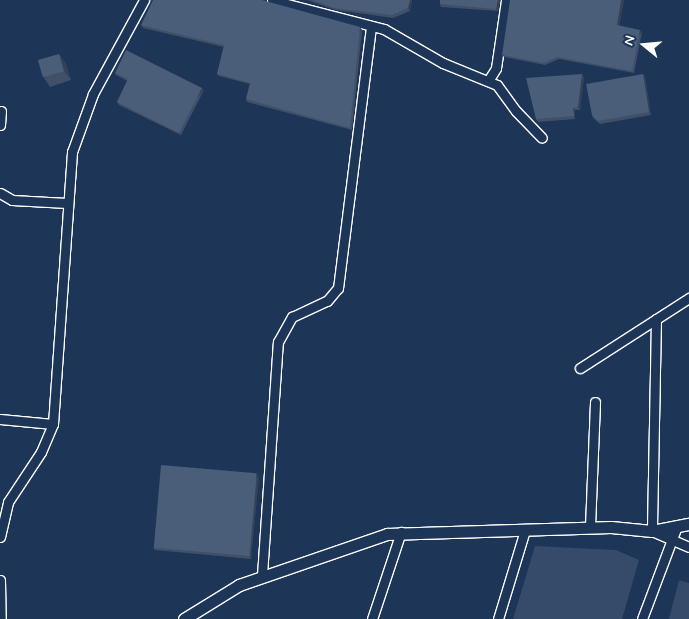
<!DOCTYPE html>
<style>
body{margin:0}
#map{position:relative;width:689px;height:619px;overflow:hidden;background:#1d3557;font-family:Mynerve,sans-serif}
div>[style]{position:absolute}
.green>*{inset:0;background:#364b69}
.roads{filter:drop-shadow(1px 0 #fff) drop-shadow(-1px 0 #fff) drop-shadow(0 1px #fff) drop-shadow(0 -1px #fff)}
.minor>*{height:9px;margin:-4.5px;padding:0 4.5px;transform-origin:4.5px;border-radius:4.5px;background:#1d3557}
.tertiary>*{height:11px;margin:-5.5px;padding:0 5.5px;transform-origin:5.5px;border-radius:5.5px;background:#1d3557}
.wall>*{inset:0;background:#405068}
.shaded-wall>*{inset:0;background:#344155;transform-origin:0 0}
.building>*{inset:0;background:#4a5d79;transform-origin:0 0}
span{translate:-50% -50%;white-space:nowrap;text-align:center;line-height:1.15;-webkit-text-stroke:4.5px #1d3557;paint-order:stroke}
.north{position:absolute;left:619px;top:20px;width:50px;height:50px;-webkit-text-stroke:4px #1d3557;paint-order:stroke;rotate:287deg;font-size:14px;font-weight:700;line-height:20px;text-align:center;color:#fff}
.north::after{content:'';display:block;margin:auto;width:18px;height:22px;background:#fff;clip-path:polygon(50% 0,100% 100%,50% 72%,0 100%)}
</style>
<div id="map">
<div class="green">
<i style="clip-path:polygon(535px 546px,616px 550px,639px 560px,622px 619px,513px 619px)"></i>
<i style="clip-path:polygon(679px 580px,689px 583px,689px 619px,669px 619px)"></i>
</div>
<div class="roads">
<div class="minor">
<i style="left:272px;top:0;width:116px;rotate:14.5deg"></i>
<i style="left:384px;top:29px;width:68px;rotate:30deg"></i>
<i style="left:443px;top:63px;width:58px;rotate:22.2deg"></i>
<i style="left:497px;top:85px;width:32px;rotate:54deg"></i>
<i style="left:516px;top:111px;width:37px;rotate:46deg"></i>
<i style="left:488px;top:81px;width:15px;rotate:-58deg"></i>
<i style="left:496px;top:68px;width:69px;rotate:-81.6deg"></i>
<i style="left:0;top:125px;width:14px;rotate:-86deg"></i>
<i style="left:0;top:193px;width:14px;rotate:30deg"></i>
<i style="left:12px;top:200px;width:55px;rotate:3.1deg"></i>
<i style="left:656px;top:319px;width:212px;rotate:91.1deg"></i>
<i style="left:652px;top:531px;width:40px;rotate:23.4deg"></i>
<i style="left:580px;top:368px;width:130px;rotate:-32.7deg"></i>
<i style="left:0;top:419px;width:53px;rotate:5.4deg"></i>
<i style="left:590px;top:527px;width:125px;rotate:-87.7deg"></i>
<i style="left:0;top:537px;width:36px;rotate:-77deg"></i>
<i style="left:8px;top:502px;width:60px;rotate:-56.6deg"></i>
<i style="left:41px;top:452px;width:30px;rotate:-67deg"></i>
<i style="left:53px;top:424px;width:273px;rotate:-86deg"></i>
<i style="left:72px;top:152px;width:62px;rotate:-70.1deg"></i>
<i style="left:93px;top:94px;width:107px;rotate:-61.5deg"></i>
<i style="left:262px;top:575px;width:234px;rotate:-86.1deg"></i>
<i style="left:278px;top:342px;width:29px;rotate:-61deg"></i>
<i style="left:292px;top:317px;width:38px;rotate:-25deg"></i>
<i style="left:327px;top:301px;width:17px;rotate:-50deg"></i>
<i style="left:338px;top:288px;width:264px;rotate:-82.8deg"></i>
<i style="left:0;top:580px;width:39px;rotate:89deg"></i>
<i style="left:372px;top:619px;width:92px;rotate:-71.6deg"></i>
<i style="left:498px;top:619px;width:93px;rotate:-73.1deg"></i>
<i style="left:642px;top:619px;width:99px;rotate:-69.4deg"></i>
</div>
<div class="tertiary">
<i style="left:184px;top:619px;width:65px;rotate:-31.7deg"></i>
<i style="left:239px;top:585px;width:157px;rotate:-19deg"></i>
<i style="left:387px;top:534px;width:224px;rotate:-1.8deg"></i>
<i style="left:611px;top:527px;width:41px;rotate:5.6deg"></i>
<i style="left:652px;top:531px;width:38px;rotate:-11deg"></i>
</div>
</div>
<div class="wall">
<i style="clip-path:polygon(307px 0,412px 0,410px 11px,393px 18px,336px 10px)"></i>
<i style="clip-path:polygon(440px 0,500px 0,498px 11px,441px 7px,440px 4px)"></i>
<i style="clip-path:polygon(624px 0,619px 26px,642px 32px,634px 73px,559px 59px,545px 65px,504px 57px,502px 55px)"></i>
<i style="clip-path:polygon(141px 25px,362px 30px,352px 130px,247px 102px,246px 99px,250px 84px,219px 76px,217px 74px,224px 47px,143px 28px)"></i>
<i style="clip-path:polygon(59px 54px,66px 64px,71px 80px,50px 87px,44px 78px)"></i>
<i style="clip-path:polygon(115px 73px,204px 90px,181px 135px,119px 105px,117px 102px,127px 81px,116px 75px)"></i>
<i style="clip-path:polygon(582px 74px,584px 77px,580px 110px,575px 110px,575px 119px,538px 122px,536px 119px)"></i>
<i style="clip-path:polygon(643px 74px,645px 77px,651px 115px,600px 124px,593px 118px,592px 115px)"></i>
<i style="clip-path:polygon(259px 476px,251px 559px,155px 550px,153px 548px)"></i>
</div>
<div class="shaded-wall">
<i style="clip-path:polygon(410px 0,412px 0,410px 11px,408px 8px)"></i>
<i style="clip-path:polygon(498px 0,500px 0,498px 11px,496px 9px)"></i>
<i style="clip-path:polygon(621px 0,624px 0,618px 28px,617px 25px)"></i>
<i style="left:360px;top:27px;width:4px;height:101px;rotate:56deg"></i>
<i style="left:640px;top:30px;width:3px;height:42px;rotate:45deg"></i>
<i style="clip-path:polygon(59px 54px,66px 64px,71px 80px,64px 71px)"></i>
<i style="clip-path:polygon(582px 74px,584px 77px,580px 110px,578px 107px)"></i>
<i style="clip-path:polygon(643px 74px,645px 77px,651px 115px,649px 112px)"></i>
<i style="left:202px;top:88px;width:3px;height:51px;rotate:45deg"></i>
<i style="clip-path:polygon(573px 108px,575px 110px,575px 119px,574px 116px)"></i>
<i style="clip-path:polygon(257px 474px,259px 476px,251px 559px,250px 557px)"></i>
</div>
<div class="building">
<i style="clip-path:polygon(153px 0,262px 0,360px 27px,350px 128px,246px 99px,250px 83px,217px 74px,224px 45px,141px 25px)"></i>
<i style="clip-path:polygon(312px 0,410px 0,408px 8px,392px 15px,334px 8px)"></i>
<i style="clip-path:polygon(440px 0,498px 0,496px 9px,440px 4px)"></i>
<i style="clip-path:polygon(510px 0,621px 0,617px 25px,640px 30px,632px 71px,557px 57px,544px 63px,502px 55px)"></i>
<i style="clip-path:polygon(126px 50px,202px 88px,179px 133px,117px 102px,128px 79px,115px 73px)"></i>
<i style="left:59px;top:54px;width:18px;height:22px;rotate:74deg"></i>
<i style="clip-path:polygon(582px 74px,578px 107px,573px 108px,574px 116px,536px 119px,526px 78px)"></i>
<i style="clip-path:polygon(643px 74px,649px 112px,598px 121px,592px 115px,586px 84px)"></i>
<i style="left:161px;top:465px;width:96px;height:83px;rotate:5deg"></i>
</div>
<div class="north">N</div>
</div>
